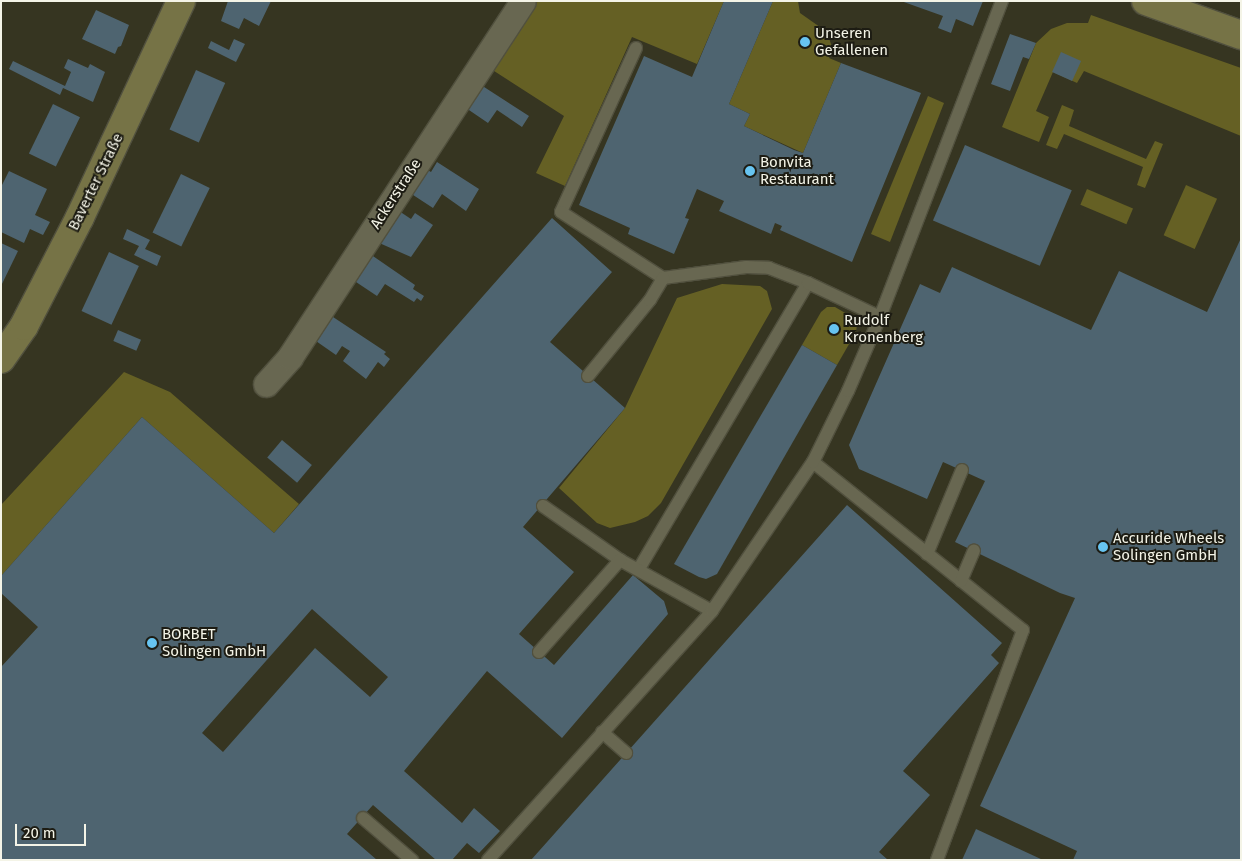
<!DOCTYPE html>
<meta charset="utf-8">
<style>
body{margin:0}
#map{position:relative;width:1242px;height:861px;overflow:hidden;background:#363521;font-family:"Fira Sans",sans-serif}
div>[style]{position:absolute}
.green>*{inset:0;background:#656024;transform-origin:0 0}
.building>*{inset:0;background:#4e6470;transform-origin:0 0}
.roads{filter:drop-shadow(1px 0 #51503e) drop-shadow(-1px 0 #51503e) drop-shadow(0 1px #51503e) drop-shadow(0 -1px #51503e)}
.service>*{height:12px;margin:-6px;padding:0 6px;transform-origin:6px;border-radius:6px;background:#686751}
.minor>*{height:25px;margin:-12.5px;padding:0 12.5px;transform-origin:12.5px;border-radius:12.5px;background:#686751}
.secondary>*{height:28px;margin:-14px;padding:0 14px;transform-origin:14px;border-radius:14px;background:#767346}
.dots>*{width:14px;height:14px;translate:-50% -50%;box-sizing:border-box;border:2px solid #1d1c13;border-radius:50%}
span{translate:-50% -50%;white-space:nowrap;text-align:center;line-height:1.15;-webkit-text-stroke:4px #1d1c13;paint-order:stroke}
.poi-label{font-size:15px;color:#f4f4e7}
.left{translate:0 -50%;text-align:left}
.street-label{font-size:15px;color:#f4f4e7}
.frame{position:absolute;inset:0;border:2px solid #f4f4e7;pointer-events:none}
.scale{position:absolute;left:15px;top:824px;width:71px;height:22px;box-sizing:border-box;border:2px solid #f4f4e7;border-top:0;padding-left:6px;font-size:15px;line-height:18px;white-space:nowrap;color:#f4f4e7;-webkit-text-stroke:4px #1d1c13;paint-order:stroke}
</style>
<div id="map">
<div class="green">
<i style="clip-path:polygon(535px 1px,724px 1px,697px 64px,632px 37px,565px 186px,536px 173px,564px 116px,491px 69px)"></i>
<i style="clip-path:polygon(773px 1px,798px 1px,800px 13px,827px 32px,833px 50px,829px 58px,841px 63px,803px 153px,744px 126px,750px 114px,729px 104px)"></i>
<i style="clip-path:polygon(1091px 15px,1241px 68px,1241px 136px,1084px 71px,1077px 83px,1053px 72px,1036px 111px,1049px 117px,1039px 142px,1002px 127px,1036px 43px,1051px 29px,1067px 23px,1088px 23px)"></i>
<i style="clip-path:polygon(928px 96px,944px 103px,890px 242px,871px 234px)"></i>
<i style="clip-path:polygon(1062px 105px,1074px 110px,1069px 126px,1146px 159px,1155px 141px,1163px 144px,1145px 188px,1137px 185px,1143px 167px,1064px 134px,1057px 149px,1046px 145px)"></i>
<i style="left:1186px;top:185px;width:34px;height:55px;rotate:24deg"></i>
<i style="left:1087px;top:189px;width:50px;height:17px;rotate:23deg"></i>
<i style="clip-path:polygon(722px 284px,760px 286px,767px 291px,772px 309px,661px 503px,648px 516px,635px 522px,610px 528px,597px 523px,559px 488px,625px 408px,677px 298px)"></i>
<i style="clip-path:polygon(827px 307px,835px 307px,852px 317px,857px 325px,856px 332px,837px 365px,802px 345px,821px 312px)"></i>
<i style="clip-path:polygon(124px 372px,170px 392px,299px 504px,274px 533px,142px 417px,1px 576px,1px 505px)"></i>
</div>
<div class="building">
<i style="clip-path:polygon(228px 1px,271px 1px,259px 26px,244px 18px,239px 29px,221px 21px)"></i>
<i style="clip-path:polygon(724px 1px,773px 1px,729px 104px,750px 114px,744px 126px,794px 150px,803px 153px,841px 63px,921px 93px,852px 262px,780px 230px,782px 226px,775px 223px,771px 234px,719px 211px,724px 201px,697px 189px,685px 218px,689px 219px,674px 254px,628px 234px,630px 228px,579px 205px,644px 56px,692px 77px)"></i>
<i style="clip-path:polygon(901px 1px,983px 1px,973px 26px,956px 19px,951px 33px,938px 28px,943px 16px)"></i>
<i style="clip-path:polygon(96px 10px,129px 25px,121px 46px,118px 47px,115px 54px,82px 39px)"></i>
<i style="clip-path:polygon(1010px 34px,1036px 43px,1029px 59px,1023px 57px,1010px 91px,991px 84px)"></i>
<i style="clip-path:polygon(234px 39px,245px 44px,236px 62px,208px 48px,211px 41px,229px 50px)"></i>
<i style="left:1061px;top:52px;width:22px;height:22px;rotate:24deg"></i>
<i style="clip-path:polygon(68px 59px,88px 68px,90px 64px,105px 72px,93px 102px,63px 88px,60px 95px,9px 69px,13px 61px,65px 86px,71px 72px,64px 68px)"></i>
<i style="left:196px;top:70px;width:32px;height:65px;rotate:24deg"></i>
<i style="clip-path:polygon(481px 85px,529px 116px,522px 127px,497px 110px,488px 123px,466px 108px)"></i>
<i style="left:53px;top:104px;width:30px;height:55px;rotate:26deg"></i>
<i style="left:965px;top:145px;width:116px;height:82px;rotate:23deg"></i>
<i style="clip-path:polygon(437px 162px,479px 189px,466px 211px,442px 194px,433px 208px,410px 193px,426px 169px,431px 172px)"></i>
<i style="clip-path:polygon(9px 171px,47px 189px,35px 215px,50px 222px,43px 235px,30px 229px,24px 243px,1px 232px,1px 187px)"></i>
<i style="left:181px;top:174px;width:32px;height:65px;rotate:26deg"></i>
<i style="clip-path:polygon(399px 211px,411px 219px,415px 213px,433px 225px,411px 257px,377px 242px)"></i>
<i style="clip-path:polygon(evenodd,552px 218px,612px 272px,550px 342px,625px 408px,523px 527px,574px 572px,519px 634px,554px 665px,633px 575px,664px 601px,668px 614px,562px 738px,487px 671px,404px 771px,462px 823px,474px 808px,500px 831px,479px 853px,467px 843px,452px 860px,436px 860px,373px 805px,347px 834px,377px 860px,1px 860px,1px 667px,38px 627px,1px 593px,1px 576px,142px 417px,274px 533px,552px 218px,312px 609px,388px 677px,370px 697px,315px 648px,223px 752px,202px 733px,312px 609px)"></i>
<i style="clip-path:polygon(127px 229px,150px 240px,145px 249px,161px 256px,157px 266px,134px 255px,139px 246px,123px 239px)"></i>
<i style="clip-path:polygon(1241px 238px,1241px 860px,1073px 860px,1077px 851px,980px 806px,1075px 598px,1060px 593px,955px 542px,985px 481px,943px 462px,927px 499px,859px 469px,849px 445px,920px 284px,940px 293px,952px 267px,1091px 330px,1119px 271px,1207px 312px)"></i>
<i style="clip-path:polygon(1px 243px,18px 251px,1px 286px)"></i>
<i style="left:109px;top:252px;width:33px;height:65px;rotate:25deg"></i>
<i style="clip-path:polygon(370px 254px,415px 285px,413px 289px,424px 296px,421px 301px,417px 298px,414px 302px,385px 284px,377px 296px,353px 280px)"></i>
<i style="clip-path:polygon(330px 315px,386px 352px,384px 354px,390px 359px,384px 367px,378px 362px,366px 379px,343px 361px,350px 351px,342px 346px,336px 355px,313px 339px)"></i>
<i style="left:118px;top:330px;width:25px;height:12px;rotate:23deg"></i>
<i style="clip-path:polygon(802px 345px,837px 365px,717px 574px,706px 579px,699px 577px,674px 564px)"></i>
<i style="left:282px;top:440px;width:39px;height:23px;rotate:40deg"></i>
<i style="clip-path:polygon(847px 505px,1002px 643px,991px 655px,999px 663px,903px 771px,930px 795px,879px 852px,888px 860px,531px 860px)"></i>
<i style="clip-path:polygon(976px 829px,1043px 860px,962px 860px)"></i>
</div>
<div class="roads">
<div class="service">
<i style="left:636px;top:48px;width:180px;rotate:114.6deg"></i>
<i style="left:561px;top:212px;width:121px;rotate:32.9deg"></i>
<i style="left:663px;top:278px;width:84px;rotate:-7.5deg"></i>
<i style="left:746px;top:267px;width:23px;rotate:2deg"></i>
<i style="left:769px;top:268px;width:42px;rotate:21deg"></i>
<i style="left:808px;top:283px;width:332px;rotate:120.6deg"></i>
<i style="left:808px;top:283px;width:80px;rotate:25.3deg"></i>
<i style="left:588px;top:376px;width:98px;rotate:-50.8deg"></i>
<i style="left:650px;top:300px;width:26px;rotate:-59deg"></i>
<i style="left:813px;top:462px;width:269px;rotate:38.7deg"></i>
<i style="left:1023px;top:630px;width:246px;rotate:110.5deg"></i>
<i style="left:543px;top:506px;width:94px;rotate:35deg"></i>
<i style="left:620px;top:560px;width:105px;rotate:29deg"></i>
<i style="left:927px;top:554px;width:91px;rotate:-67.4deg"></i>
<i style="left:961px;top:581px;width:33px;rotate:-67deg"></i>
<i style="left:539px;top:652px;width:123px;rotate:-48.6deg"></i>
<i style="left:602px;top:732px;width:32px;rotate:41deg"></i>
<i style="left:363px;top:818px;width:65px;rotate:40.6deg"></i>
<i style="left:488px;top:860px;width:335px;rotate:-48deg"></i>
<i style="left:712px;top:611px;width:180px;rotate:-55.9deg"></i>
<i style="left:813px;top:462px;width:79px;rotate:-63.8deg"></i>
<i style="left:848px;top:391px;width:81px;rotate:-66.6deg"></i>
<i style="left:880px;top:317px;width:339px;rotate:-68.9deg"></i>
</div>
<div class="minor">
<i style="left:266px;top:384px;width:36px;rotate:-48deg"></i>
<i style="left:290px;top:357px;width:425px;rotate:-56.8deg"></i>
</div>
<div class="secondary">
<i style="left:1146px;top:1px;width:101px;rotate:19.7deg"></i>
<i style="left:1px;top:359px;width:40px;rotate:-55.1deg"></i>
<i style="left:24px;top:326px;width:123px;rotate:-62.8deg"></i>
<i style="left:80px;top:217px;width:238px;rotate:-64.9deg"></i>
</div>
</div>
<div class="dots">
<i style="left:805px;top:42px;background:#67c4f0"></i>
<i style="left:750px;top:171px;background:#67c4f0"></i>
<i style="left:834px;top:329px;background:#67c4f0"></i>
<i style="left:1103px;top:547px;background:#67c4f0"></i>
<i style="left:152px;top:643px;background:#67c4f0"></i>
</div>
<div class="poi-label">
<span class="left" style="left:815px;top:42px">Unseren<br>Gefallenen</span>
<span class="left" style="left:760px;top:171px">Bonvita<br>Restaurant</span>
<span class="left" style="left:844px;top:329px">Rudolf<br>Kronenberg</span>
<span class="left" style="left:1113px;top:547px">Accuride Wheels<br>Solingen GmbH</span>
<span class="left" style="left:162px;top:643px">BORBET<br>Solingen GmbH</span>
</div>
<div class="street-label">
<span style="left:96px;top:182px;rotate:-64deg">Baverter Straße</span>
<span style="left:396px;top:194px;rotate:-57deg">Ackerstraße</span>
</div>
<div class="frame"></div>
<div class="scale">20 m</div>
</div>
